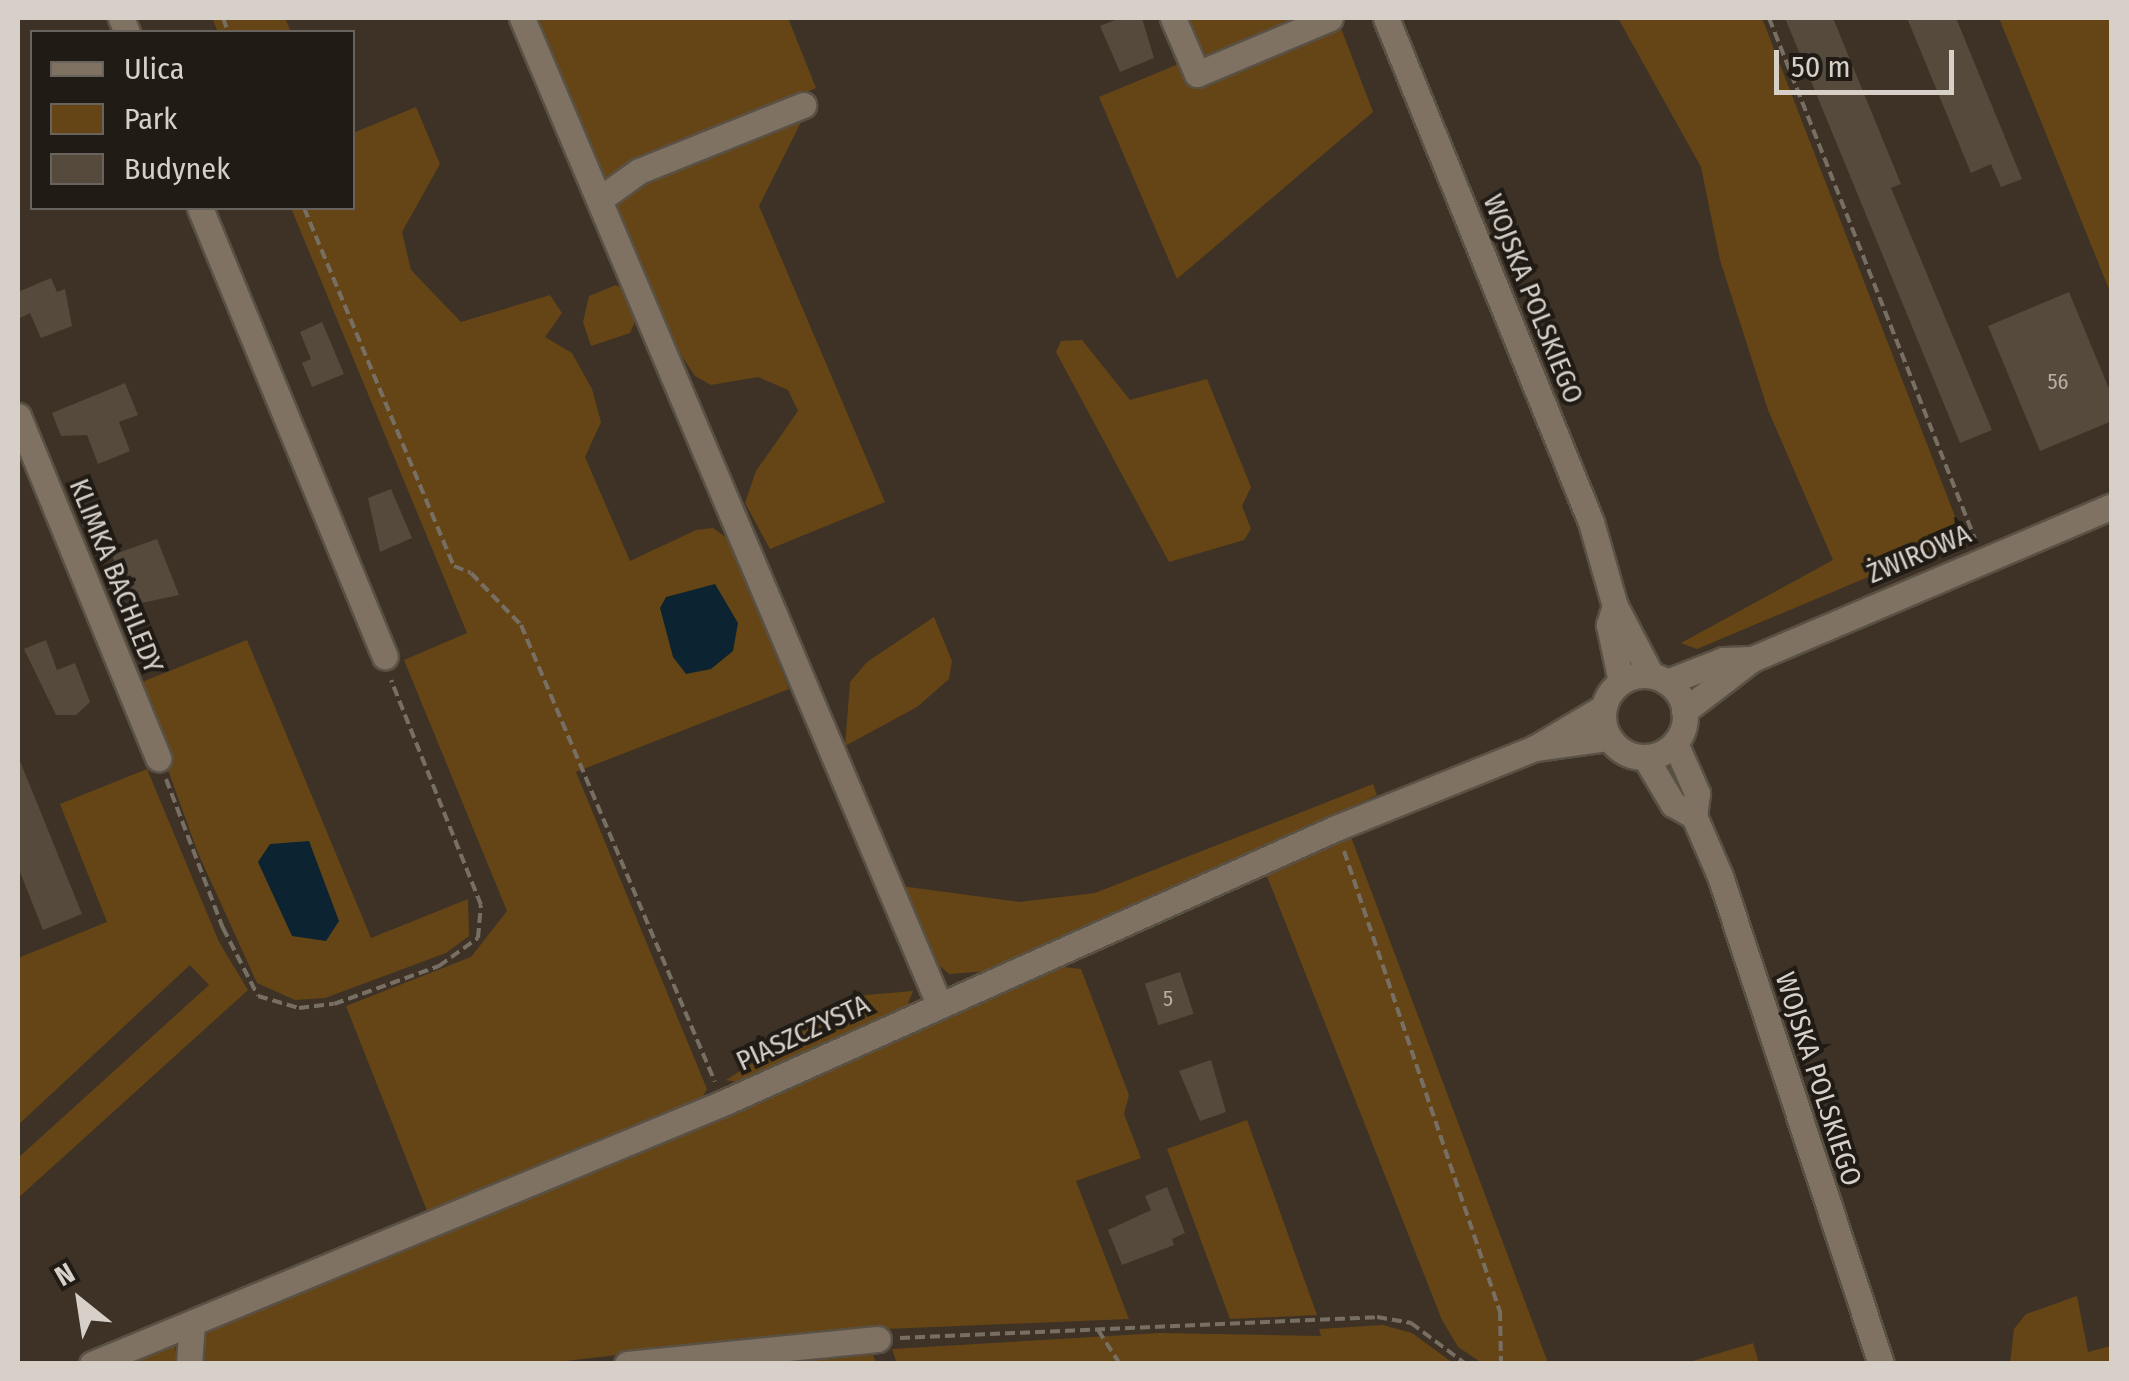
<!DOCTYPE html>
<meta charset="utf-8">
<style>
body{margin:0}
#map{position:relative;width:2129px;height:1381px;overflow:hidden;background:#3d3225;font-family:"Fira Sans Condensed",sans-serif}
div>[style]{position:absolute}
.green>*{inset:0;background:#654515}
.water>*{inset:0;background:#0c2431}
.building>*{inset:0;background:#564a3c;transform-origin:0 0}
.path>*{height:4px;margin-top:-2px;transform-origin:0;background:repeating-linear-gradient(90deg,#786f64 0 10px,transparent 0 15px)}
.roads{filter:drop-shadow(2px 0 #5a5145) drop-shadow(-2px 0 #5a5145) drop-shadow(0 2px #5a5145) drop-shadow(0 -2px #5a5145)}
.minor>*{height:25px;margin:-12.5px;padding:0 12.5px;transform-origin:12.5px;border-radius:12.5px;background:#7f7263}
.minor>.ring{margin:-12.5px;padding:0;box-sizing:content-box;background:none;border:25px solid #7f7263;border-radius:50%}
span{translate:-50% -50%;white-space:nowrap;text-align:center;line-height:1.15;-webkit-text-stroke:8px #201b15;paint-order:stroke}
.number-label{font-size:22px;color:#b7aea5}
.number-label span{-webkit-text-stroke-width:0}
.street-label{font-size:28px;color:#d7d0c8}
.frame{position:absolute;inset:0;border:20px solid #d7d0c8;pointer-events:none}
.legend{position:absolute;left:30px;top:30px;width:325px;height:180px;box-sizing:border-box;background:#201b15;border:2px solid #69635d;margin:0;padding:12px 18px;list-style:none;font-size:30px;color:#d7d0c8}
.legend li{display:flex;align-items:center;gap:20px;height:50px}
.legend b{width:50px;border:2px solid #69635d}
.north{position:absolute;left:30px;top:1251px;width:100px;height:100px;-webkit-text-stroke:8px #201b15;paint-order:stroke;rotate:330deg;font-size:28px;font-weight:700;line-height:40px;text-align:center;color:#d7d0c8}
.north::after{content:'';display:block;margin:auto;width:35px;height:45px;background:#d7d0c8;clip-path:polygon(50% 0,100% 100%,50% 72%,0 100%)}
.scale{position:absolute;left:1774px;top:50px;width:180px;height:45px;box-sizing:border-box;border:5px solid #d7d0c8;border-top:0;padding-left:12px;font-size:30px;line-height:35px;white-space:nowrap;color:#d7d0c8;-webkit-text-stroke:8px #201b15;paint-order:stroke}
</style>
<div id="map">
<div class="green">
<i style="clip-path:polygon(212px 18px,285px 18px,291px 32px,218px 32px)"></i>
<i style="clip-path:polygon(538px 18px,788px 18px,816px 88px,605px 180px)"></i>
<i style="clip-path:polygon(1186px 18px,1301px 18px,1207px 57px)"></i>
<i style="clip-path:polygon(1618px 18px,1762px 18px,1963px 537px,1697px 649px,1681px 643px,1833px 560px,1768px 410px,1720px 260px,1701px 167px)"></i>
<i style="clip-path:polygon(1999px 18px,2111px 18px,2111px 294px)"></i>
<i style="clip-path:polygon(1339px 23px,1373px 112px,1177px 279px,1099px 97px,1181px 63px,1192px 86px)"></i>
<i style="clip-path:polygon(416px 107px,440px 164px,402px 232px,411px 270px,461px 322px,550px 295px,562px 313px,545px 337px,572px 353px,592px 389px,601px 422px,585px 457px,630px 561px,696px 530px,713px 528px,732px 542px,789px 689px,576px 772px,707px 1089px,702px 1098px,427px 1211px,346px 1006px,471px 957px,507px 911px,404px 660px,467px 633px,291px 208px,352px 208px,353px 133px)"></i>
<i style="clip-path:polygon(807px 110px,759px 206px,885px 502px,770px 549px,745px 503px,756px 471px,798px 411px,788px 390px,758px 377px,711px 385px,695px 376px,673px 343px,617px 215px,614px 195px)"></i>
<i style="clip-path:polygon(616px 285px,629px 293px,636px 320px,630px 333px,591px 346px,583px 322px,589px 296px)"></i>
<i style="clip-path:polygon(1082px 340px,1130px 400px,1207px 379px,1251px 487px,1242px 506px,1251px 529px,1244px 540px,1169px 562px,1056px 352px,1061px 341px)"></i>
<i style="clip-path:polygon(934px 617px,952px 661px,949px 679px,917px 707px,845px 746px,850px 682px,867px 662px)"></i>
<i style="clip-path:polygon(247px 640px,371px 938px,468px 899px,469px 936px,446px 953px,325px 998px,295px 1000px,257px 983px,198px 853px,137px 684px)"></i>
<i style="clip-path:polygon(147px 769px,219px 942px,248px 990px,18px 1198px,18px 1158px,209px 985px,190px 965px,18px 1125px,18px 958px,107px 922px,60px 804px)"></i>
<i style="clip-path:polygon(1373px 784px,1377px 795px,990px 971px,949px 974px,934px 961px,901px 886px,1019px 902px,1095px 893px)"></i>
<i style="clip-path:polygon(1350px 837px,1351px 837px,1548px 1363px,1482px 1363px,1458px 1347px,1442px 1320px,1267px 876px)"></i>
<i style="clip-path:polygon(1064px 967px,1081px 969px,1129px 1095px,1124px 1114px,1141px 1158px,1076px 1181px,1129px 1319px,814px 1332px,540px 1364px,198px 1364px,203px 1328px,445px 1233px)"></i>
<i style="clip-path:polygon(913px 991px,905px 1011px,736px 1082px,726px 1080px,845px 1005px,866px 995px)"></i>
<i style="clip-path:polygon(1247px 1120px,1317px 1315px,1230px 1319px,1167px 1149px)"></i>
<i style="clip-path:polygon(2077px 1296px,2088px 1352px,2111px 1346px,2111px 1363px,2010px 1363px,2014px 1329px,2026px 1314px)"></i>
<i style="clip-path:polygon(1383px 1325px,1412px 1333px,1453px 1363px,897px 1364px,892px 1349px,1160px 1333px,1321px 1336px,1319px 1329px)"></i>
<i style="clip-path:polygon(175px 1339px,176px 1363px,115px 1364px)"></i>
<i style="clip-path:polygon(1753px 1343px,1759px 1363px,1686px 1363px)"></i>
<i style="clip-path:polygon(872px 1352px,876px 1363px,725px 1364px)"></i>
</div>
<div class="water">
<i style="clip-path:polygon(715px 584px,738px 623px,733px 651px,711px 669px,686px 674px,673px 657px,660px 608px,666px 597px)"></i>
<i style="clip-path:polygon(309px 841px,339px 921px,326px 941px,292px 936px,258px 862px,270px 844px)"></i>
</div>
<div class="building">
<i style="clip-path:polygon(1120px 18px,1142px 18px,1154px 58px,1120px 72px,1100px 26px)"></i>
<i style="clip-path:polygon(1785px 18px,1833px 18px,1901px 184px,1891px 188px,1992px 430px,1960px 443px)"></i>
<i style="clip-path:polygon(1907px 18px,1956px 18px,2022px 179px,2001px 187px,1991px 164px,1971px 173px)"></i>
<i style="clip-path:polygon(51px 278px,57px 292px,65px 289px,72px 326px,41px 338px,30px 313px,18px 319px,18px 292px)"></i>
<i style="clip-path:polygon(2069px 292px,2112px 396px,2112px 421px,2040px 451px,1988px 326px)"></i>
<i style="clip-path:polygon(322px 322px,344px 374px,312px 387px,302px 363px,311px 359px,300px 332px)"></i>
<i style="clip-path:polygon(125px 383px,138px 415px,119px 422px,130px 451px,98px 464px,87px 435px,61px 436px,52px 413px)"></i>
<i style="clip-path:polygon(391px 489px,412px 538px,380px 552px,368px 498px)"></i>
<i style="clip-path:polygon(157px 539px,179px 595px,132px 605px,112px 555px)"></i>
<i style="clip-path:polygon(46px 640px,57px 670px,75px 663px,90px 702px,76px 715px,56px 715px,24px 649px)"></i>
<i style="clip-path:polygon(18px 756px,82px 914px,43px 930px,18px 867px)"></i>
<i style="left:1180px;top:972px;width:44px;height:37px;rotate:72deg"></i>
<i style="clip-path:polygon(1211px 1060px,1226px 1112px,1200px 1121px,1179px 1071px)"></i>
<i style="clip-path:polygon(1167px 1187px,1185px 1233px,1172px 1239px,1174px 1245px,1122px 1265px,1108px 1230px,1151px 1210px,1145px 1196px)"></i>
</div>
<div class="path">
<i style="left:223px;top:18px;width:15px;rotate:70deg"></i>
<i style="left:1769px;top:18px;width:560px;rotate:68.43deg"></i>
<i style="left:304px;top:208px;width:388px;rotate:67.3deg"></i>
<i style="left:454px;top:566px;width:18px;rotate:22deg"></i>
<i style="left:471px;top:573px;width:72px;rotate:46.1deg"></i>
<i style="left:521px;top:625px;width:496px;rotate:67deg"></i>
<i style="left:166px;top:779px;width:160px;rotate:69.1deg"></i>
<i style="left:223px;top:928px;width:76px;rotate:62.8deg"></i>
<i style="left:258px;top:996px;width:43px;rotate:16.3deg"></i>
<i style="left:299px;top:1008px;width:35px;rotate:-7deg"></i>
<i style="left:334px;top:1004px;width:112px;rotate:-19.9deg"></i>
<i style="left:439px;top:966px;width:48px;rotate:-35.7deg"></i>
<i style="left:478px;top:938px;width:33px;rotate:-85deg"></i>
<i style="left:481px;top:905px;width:242px;rotate:-111.8deg"></i>
<i style="left:1344px;top:851px;width:486px;rotate:71.3deg"></i>
<i style="left:1500px;top:1311px;width:53px;rotate:88.9deg"></i>
<i style="left:1098px;top:1330px;width:40px;rotate:57.1deg"></i>
<i style="left:900px;top:1338px;width:477px;rotate:-2.5deg"></i>
<i style="left:1377px;top:1317px;width:35px;rotate:10deg"></i>
<i style="left:1411px;top:1323px;width:69px;rotate:36.7deg"></i>
</div>
<div class="roads">
<div class="minor">
<i style="left:121px;top:18px;width:15px;rotate:67deg"></i>
<i style="left:522px;top:18px;width:1071px;rotate:67.08deg"></i>
<i style="left:1173px;top:18px;width:61px;rotate:66.8deg"></i>
<i style="left:1197px;top:74px;width:144px;rotate:-22.8deg"></i>
<i style="left:1386px;top:18px;width:544px;rotate:67.87deg"></i>
<i style="left:1591px;top:522px;width:87px;rotate:74.1deg"></i>
<i style="left:1615px;top:606px;width:78px;rotate:62.4deg"></i>
<i style="left:600px;top:199px;width:48px;rotate:-35.7deg"></i>
<i style="left:639px;top:171px;width:177px;rotate:-21.9deg"></i>
<i style="left:200px;top:208px;width:485px;rotate:67.6deg"></i>
<i style="left:18px;top:416px;width:370px;rotate:67.7deg"></i>
<i style="left:1615px;top:606px;width:20px;rotate:108deg"></i>
<i style="left:1609px;top:625px;width:58px;rotate:78.1deg"></i>
<i class="ring" style="left:1603px;top:675px;width:57px;height:57px"></i>
<i style="left:1667px;top:682px;width:60px;rotate:-21.4deg"></i>
<i style="left:1723px;top:660px;width:29px;rotate:-2deg"></i>
<i style="left:1752px;top:659px;width:391px;rotate:-23deg"></i>
<i style="left:1684px;top:711px;width:86px;rotate:-37.4deg"></i>
<i style="left:1675px;top:743px;width:55px;rotate:66.3deg"></i>
<i style="left:1697px;top:793px;width:23px;rotate:97deg"></i>
<i style="left:1535px;top:748px;width:74px;rotate:-7.8deg"></i>
<i style="left:1645px;top:757px;width:55px;rotate:59.2deg"></i>
<i style="left:1673px;top:804px;width:24px;rotate:30deg"></i>
<i style="left:1694px;top:816px;width:65px;rotate:66.6deg"></i>
<i style="left:1720px;top:876px;width:514px;rotate:71.74deg"></i>
<i style="left:92px;top:1364px;width:683px;rotate:-22.47deg"></i>
<i style="left:723px;top:1103px;width:672px;rotate:-24.16deg"></i>
<i style="left:1336px;top:828px;width:214px;rotate:-21.9deg"></i>
<i style="left:1535px;top:748px;width:80px;rotate:-30.7deg"></i>
<i style="left:189px;top:1364px;width:41px;rotate:-85.8deg"></i>
<i style="left:627px;top:1364px;width:252px;rotate:-5.7deg"></i>
</div>
</div>
<div class="number-label">
<span style="left:2058px;top:382px">56</span>
<span style="left:1168px;top:999px">5</span>
</div>
<div class="street-label">
<span style="left:1533px;top:299px;rotate:68deg">WOJSKA POLSKIEGO</span>
<span style="left:1919px;top:554px;rotate:-23deg">ŻWIROWA</span>
<span style="left:116px;top:576px;rotate:68deg">KLIMKA BACHLEDY</span>
<span style="left:803px;top:1033px;rotate:-25deg">PIASZCZYSTA</span>
<span style="left:1818px;top:1079px;rotate:72deg">WOJSKA POLSKIEGO</span>
</div>
<div class="frame"></div>
<ul class="legend">
<li><b style="height:12px;background:#7f7263"></b>Ulica</li>
<li><b style="height:28px;background:#654515"></b>Park</li>
<li><b style="height:28px;background:#564a3c"></b>Budynek</li>
</ul>
<div class="north">N</div>
<div class="scale">50 m</div>
</div>
